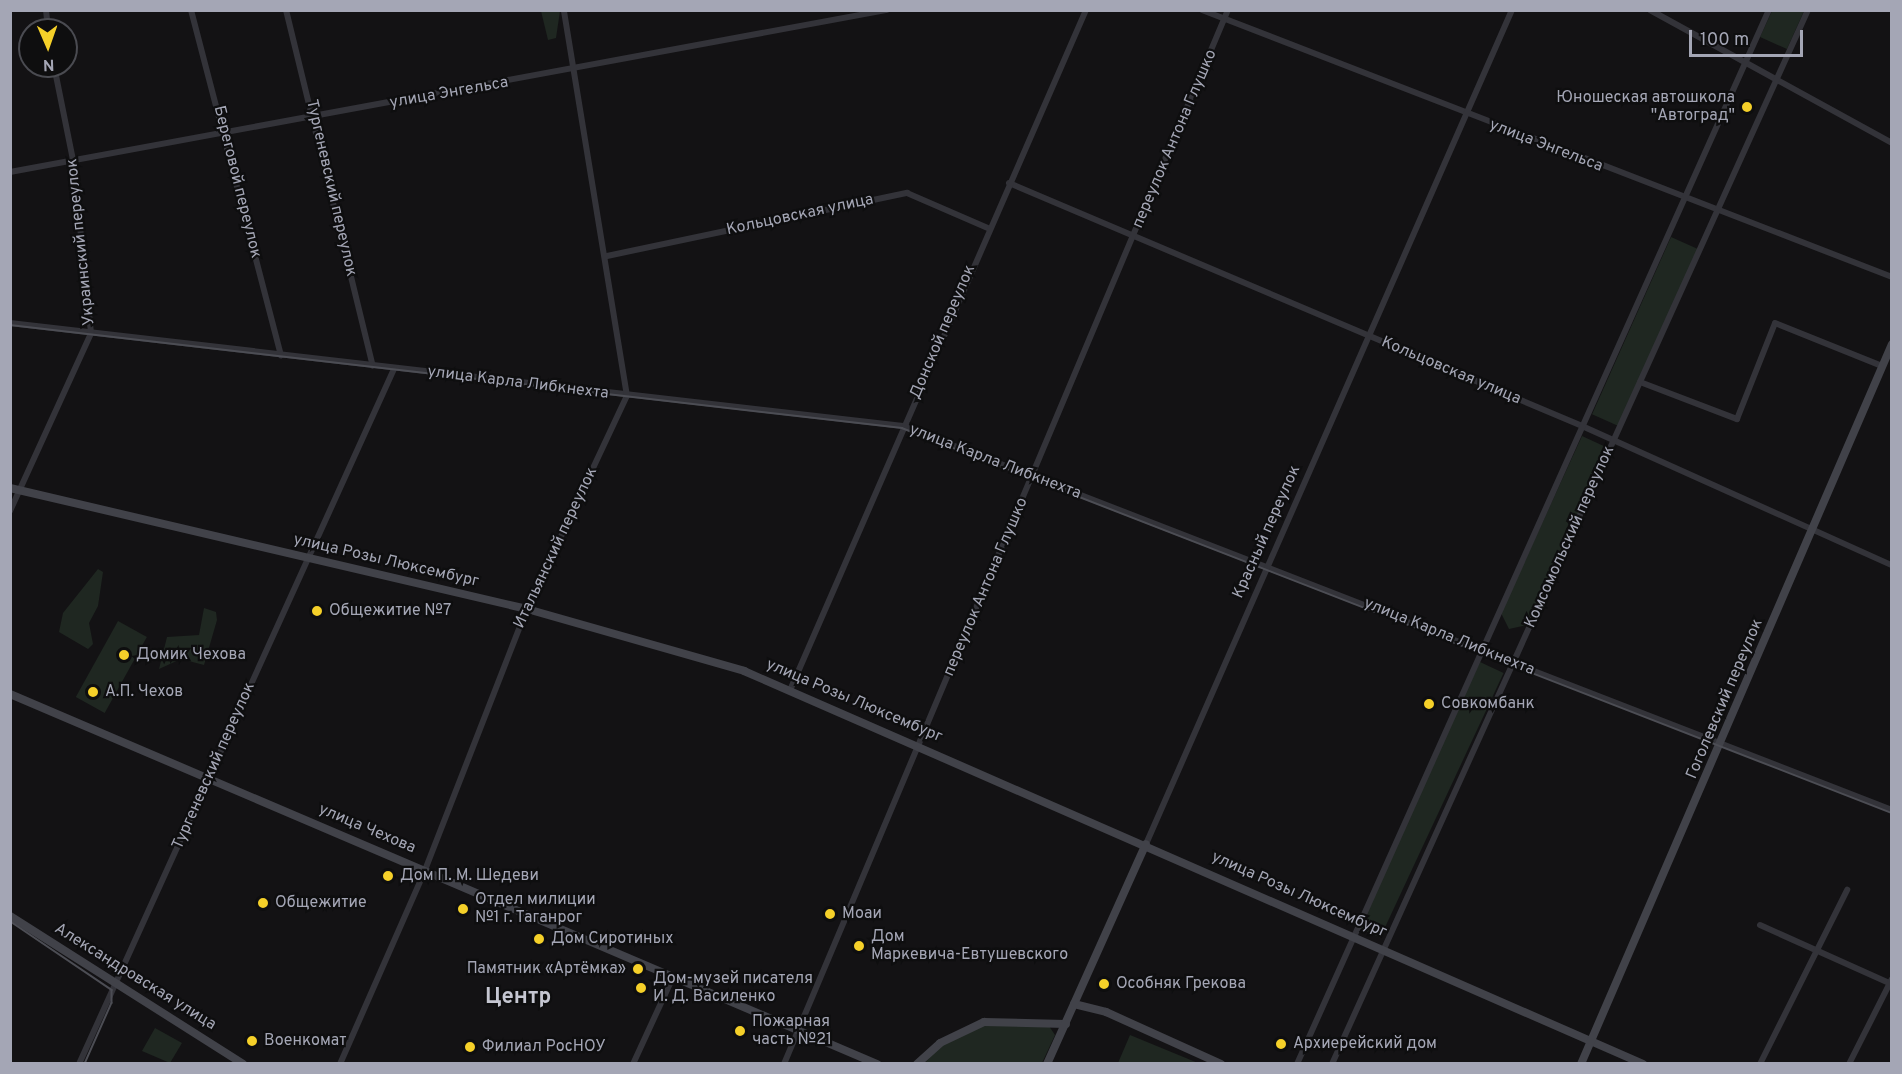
<!DOCTYPE html>
<meta charset="utf-8">
<style>
body{margin:0}
#map{position:relative;width:1902px;height:1074px;overflow:hidden;background:#131214;font-family:Overpass,sans-serif}
div>[style]{position:absolute}
.green>*{inset:0;background:#1f2721;transform-origin:0 0}
.street>*{height:6px;margin:-3px;padding:0 3px;transform-origin:3px;border-radius:3px;background:#333339}
.secondary>*{height:8px;margin:-4px;padding:0 4px;transform-origin:4px;border-radius:4px;background:#414249}
.tram>*{height:1.5px;margin:-0.75px;padding:0 0.75px;transform-origin:0.75px;border-radius:0.75px;background:#4c4d54}
.dots>*{width:16px;height:16px;translate:-50% -50%;box-sizing:border-box;border:3px solid #0e0e0f;border-radius:50%}
span{translate:-50% -50%;white-space:nowrap;text-align:center;line-height:1.15;-webkit-text-stroke:4.5px #0e0e0f;paint-order:stroke}
.street-label{font-size:16px;color:#a4a6b5}
.poi-label{font-size:16px;color:#a4a6b5}
.right{translate:-100% -50%;text-align:right}
.left{translate:0 -50%;text-align:left}
.district-label{font-size:22px;color:#c5c6d1;font-weight:700}
.frame{position:absolute;inset:0;border:12px solid #a4a6b5;pointer-events:none}
.north{position:absolute;left:18px;top:18px;width:60px;height:60px;box-sizing:border-box;background:#0e0e0f;border:2px solid #4a4b51;border-radius:50%;rotate:178deg;font-size:16px;font-weight:700;line-height:24px;text-align:center;color:#a4a6b5}
.north::after{content:'';display:block;margin:auto;width:21px;height:27px;background:#f5d029;clip-path:polygon(50% 0,100% 100%,50% 72%,0 100%)}
.scale{position:absolute;left:1689px;top:30px;width:114px;height:27px;box-sizing:border-box;border:3px solid #a4a6b5;border-top:0;padding-left:8px;font-size:18px;line-height:21px;white-space:nowrap;color:#a4a6b5;-webkit-text-stroke:4px #0e0e0f;paint-order:stroke}
</style>
<div id="map">
<div class="green">
<i style="clip-path:polygon(541px 11px,560px 11px,556px 38px,548px 40px)"></i>
<i style="clip-path:polygon(1772px 11px,1804px 11px,1787px 49px,1760px 37px)"></i>
<i style="left:1671px;top:237px;width:30px;height:194px;rotate:24deg"></i>
<i style="clip-path:polygon(1582px 436px,1608px 448px,1527px 625px,1509px 629px,1501px 613px)"></i>
<i style="clip-path:polygon(98px 569px,103px 572px,98px 606px,89px 623px,93px 644px,88px 649px,59px 632px,63px 613px)"></i>
<i style="clip-path:polygon(204px 608px,216px 612px,217px 620px,204px 665px,181px 659px,159px 669px,167px 637px,199px 635px)"></i>
<i style="left:118px;top:621px;width:33px;height:87px;rotate:29deg"></i>
<i style="left:1480px;top:662px;width:26px;height:292px;rotate:25deg"></i>
<i style="clip-path:polygon(981px 1026px,1049px 1026px,1055px 1035px,1042px 1063px,924px 1064px,942px 1044px)"></i>
<i style="clip-path:polygon(155px 1028px,182px 1043px,170px 1063px,142px 1051px)"></i>
<i style="clip-path:polygon(1130px 1035px,1198px 1063px,1118px 1063px)"></i>
</div>
<div class="street">
<i style="left:46px;top:10px;width:20px;rotate:84deg"></i>
<i style="left:191px;top:10px;width:357px;rotate:75.4deg"></i>
<i style="left:286px;top:10px;width:366px;rotate:76.3deg"></i>
<i style="left:1202px;top:10px;width:740px;rotate:21.15deg"></i>
<i style="left:1650px;top:10px;width:276px;rotate:28.8deg"></i>
<i style="left:10px;top:172px;width:892px;rotate:-10.47deg"></i>
<i style="left:1009px;top:183px;width:622px;rotate:22.98deg"></i>
<i style="left:1582px;top:426px;width:340px;rotate:24.2deg"></i>
<i style="left:607px;top:256px;width:307px;rotate:-11.9deg"></i>
<i style="left:907px;top:193px;width:88px;rotate:23.4deg"></i>
<i style="left:10px;top:323px;width:899px;rotate:6.58deg"></i>
<i style="left:903px;top:426px;width:1061px;rotate:21.22deg"></i>
<i style="left:1640px;top:382px;width:104px;rotate:20.9deg"></i>
<i style="left:1737px;top:419px;width:103px;rotate:-68.4deg"></i>
<i style="left:1775px;top:323px;width:115px;rotate:21.9deg"></i>
<i style="left:10px;top:511px;width:196px;rotate:-65.5deg"></i>
<i style="left:91px;top:333px;width:174px;rotate:-95.9deg"></i>
<i style="left:73px;top:160px;width:96px;rotate:-101.4deg"></i>
<i style="left:791px;top:688px;width:739px;rotate:-66.49deg"></i>
<i style="left:1146px;top:844px;width:911px;rotate:-66.31deg"></i>
<i style="left:1760px;top:925px;width:141px;rotate:24.2deg"></i>
<i style="left:79px;top:1064px;width:763px;rotate:-65.62deg"></i>
<i style="left:340px;top:1064px;width:212px;rotate:-66.3deg"></i>
<i style="left:425px;top:870px;width:280px;rotate:-68.7deg"></i>
<i style="left:527px;top:609px;width:235px;rotate:-64.9deg"></i>
<i style="left:627px;top:396px;width:391px;rotate:-99.3deg"></i>
<i style="left:633px;top:1064px;width:96px;rotate:-65.3deg"></i>
<i style="left:784px;top:1064px;width:1144px;rotate:-67.16deg"></i>
<i style="left:1297px;top:1064px;width:1155px;rotate:-65.88deg"></i>
<i style="left:1332px;top:1064px;width:1156px;rotate:-65.7deg"></i>
<i style="left:1760px;top:1064px;width:195px;rotate:-63.4deg"></i>
<i style="left:1849px;top:1064px;width:95px;rotate:-63.2deg"></i>
</div>
<div class="secondary">
<i style="left:10px;top:488px;width:531px;rotate:13.17deg"></i>
<i style="left:527px;top:609px;width:226px;rotate:15.9deg"></i>
<i style="left:744px;top:671px;width:981px;rotate:23.61deg"></i>
<i style="left:10px;top:694px;width:943px;rotate:23.11deg"></i>
<i style="left:10px;top:916px;width:276px;rotate:32.4deg"></i>
<i style="left:1074px;top:1004px;width:33px;rotate:14deg"></i>
<i style="left:1106px;top:1012px;width:126px;rotate:24.3deg"></i>
<i style="left:917px;top:1064px;width:31px;rotate:-42deg"></i>
<i style="left:940px;top:1043px;width:49px;rotate:-25.5deg"></i>
<i style="left:984px;top:1022px;width:82px;rotate:1.4deg"></i>
<i style="left:1047px;top:1064px;width:241px;rotate:-65.8deg"></i>
<i style="left:1581px;top:1064px;width:784px;rotate:-66.64deg"></i>
</div>
<div class="tram">
<i style="left:10px;top:325px;width:898px;rotate:6.59deg"></i>
<i style="left:902px;top:428px;width:1062px;rotate:21.25deg"></i>
<i style="left:10px;top:921px;width:123px;rotate:34.1deg"></i>
<i style="left:112px;top:990px;width:13px;rotate:90deg"></i>
<i style="left:112px;top:1003px;width:67px;rotate:113.9deg"></i>
</div>
<div class="dots">
<i style="left:1747px;top:107px;background:#f5d029"></i>
<i style="left:317px;top:611px;background:#f5d029"></i>
<i style="left:124px;top:655px;background:#f5d029"></i>
<i style="left:93px;top:692px;background:#f5d029"></i>
<i style="left:1429px;top:704px;background:#f5d029"></i>
<i style="left:388px;top:876px;background:#f5d029"></i>
<i style="left:263px;top:903px;background:#f5d029"></i>
<i style="left:463px;top:909px;background:#f5d029"></i>
<i style="left:830px;top:914px;background:#f5d029"></i>
<i style="left:539px;top:939px;background:#f5d029"></i>
<i style="left:859px;top:946px;background:#f5d029"></i>
<i style="left:638px;top:969px;background:#f5d029"></i>
<i style="left:1104px;top:984px;background:#f5d029"></i>
<i style="left:641px;top:988px;background:#f5d029"></i>
<i style="left:740px;top:1031px;background:#f5d029"></i>
<i style="left:252px;top:1041px;background:#f5d029"></i>
<i style="left:1281px;top:1044px;background:#f5d029"></i>
<i style="left:470px;top:1047px;background:#f5d029"></i>
</div>
<div class="street-label">
<span style="left:449px;top:93px;rotate:-10deg">улица Энгельса</span>
<span style="left:1175px;top:139px;rotate:-67deg">переулок Антона Глушко</span>
<span style="left:1546px;top:146px;rotate:21deg">улица Энгельса</span>
<span style="left:237px;top:182px;rotate:76deg">Береговой переулок</span>
<span style="left:331px;top:188px;rotate:77deg">Тургеневский переулок</span>
<span style="left:800px;top:215px;rotate:-12deg">Кольцовская улица</span>
<span style="left:81px;top:242px;rotate:-96deg">Украинский переулок</span>
<span style="left:943px;top:332px;rotate:-67deg">Донской переулок</span>
<span style="left:1451px;top:371px;rotate:23deg">Кольцовская улица</span>
<span style="left:518px;top:383px;rotate:7deg">улица Карла Либкнехта</span>
<span style="left:995px;top:462px;rotate:21deg">улица Карла Либкнехта</span>
<span style="left:1267px;top:532px;rotate:-66deg">Красный переулок</span>
<span style="left:1570px;top:537px;rotate:-66deg">Комсомольский переулок</span>
<span style="left:556px;top:548px;rotate:-65deg">Итальянский переулок</span>
<span style="left:386px;top:561px;rotate:13deg">улица Розы Люксембург</span>
<span style="left:986px;top:587px;rotate:-67deg">переулок Антона Глушко</span>
<span style="left:1449px;top:637px;rotate:22deg">улица Карла Либкнехта</span>
<span style="left:1725px;top:699px;rotate:-67deg">Гоголевский переулок</span>
<span style="left:854px;top:701px;rotate:23deg">улица Розы Люксембург</span>
<span style="left:214px;top:766px;rotate:-66deg">Тургеневский переулок</span>
<span style="left:367px;top:829px;rotate:23deg">улица Чехова</span>
<span style="left:1299px;top:895px;rotate:24deg">улица Розы Люксембург</span>
<span style="left:135px;top:977px;rotate:32deg">Александровская улица</span>
</div>
<div class="poi-label">
<span class="right" style="left:1735px;top:107px">Юношеская автошкола<br>"Автоград"</span>
<span class="left" style="left:329px;top:611px">Общежитие №7</span>
<span class="left" style="left:136px;top:655px">Домик Чехова</span>
<span class="left" style="left:105px;top:692px">А.П. Чехов</span>
<span class="left" style="left:1441px;top:704px">Совкомбанк</span>
<span class="left" style="left:400px;top:876px">Дом П. М. Шедеви</span>
<span class="left" style="left:475px;top:909px">Отдел милиции<br>№1 г. Таганрог</span>
<span class="left" style="left:275px;top:903px">Общежитие</span>
<span class="left" style="left:842px;top:914px">Моаи</span>
<span class="left" style="left:871px;top:946px">Дом<br>Маркевича-Евтушевского</span>
<span class="left" style="left:551px;top:939px">Дом Сиротиных</span>
<span class="right" style="left:626px;top:969px">Памятник «Артёмка»</span>
<span class="left" style="left:653px;top:988px">Дом-музей писателя<br>И. Д. Василенко</span>
<span class="left" style="left:1116px;top:984px">Особняк Грекова</span>
<span class="left" style="left:752px;top:1031px">Пожарная<br>часть №21</span>
<span class="left" style="left:264px;top:1041px">Военкомат</span>
<span class="left" style="left:1293px;top:1044px">Архиерейский дом</span>
<span class="left" style="left:482px;top:1047px">Филиал РосНОУ</span>
</div>
<div class="district-label">
<span style="left:518px;top:998px">Центр</span>
</div>
<div class="frame"></div>
<div class="north">N</div>
<div class="scale">100 m</div>
</div>
